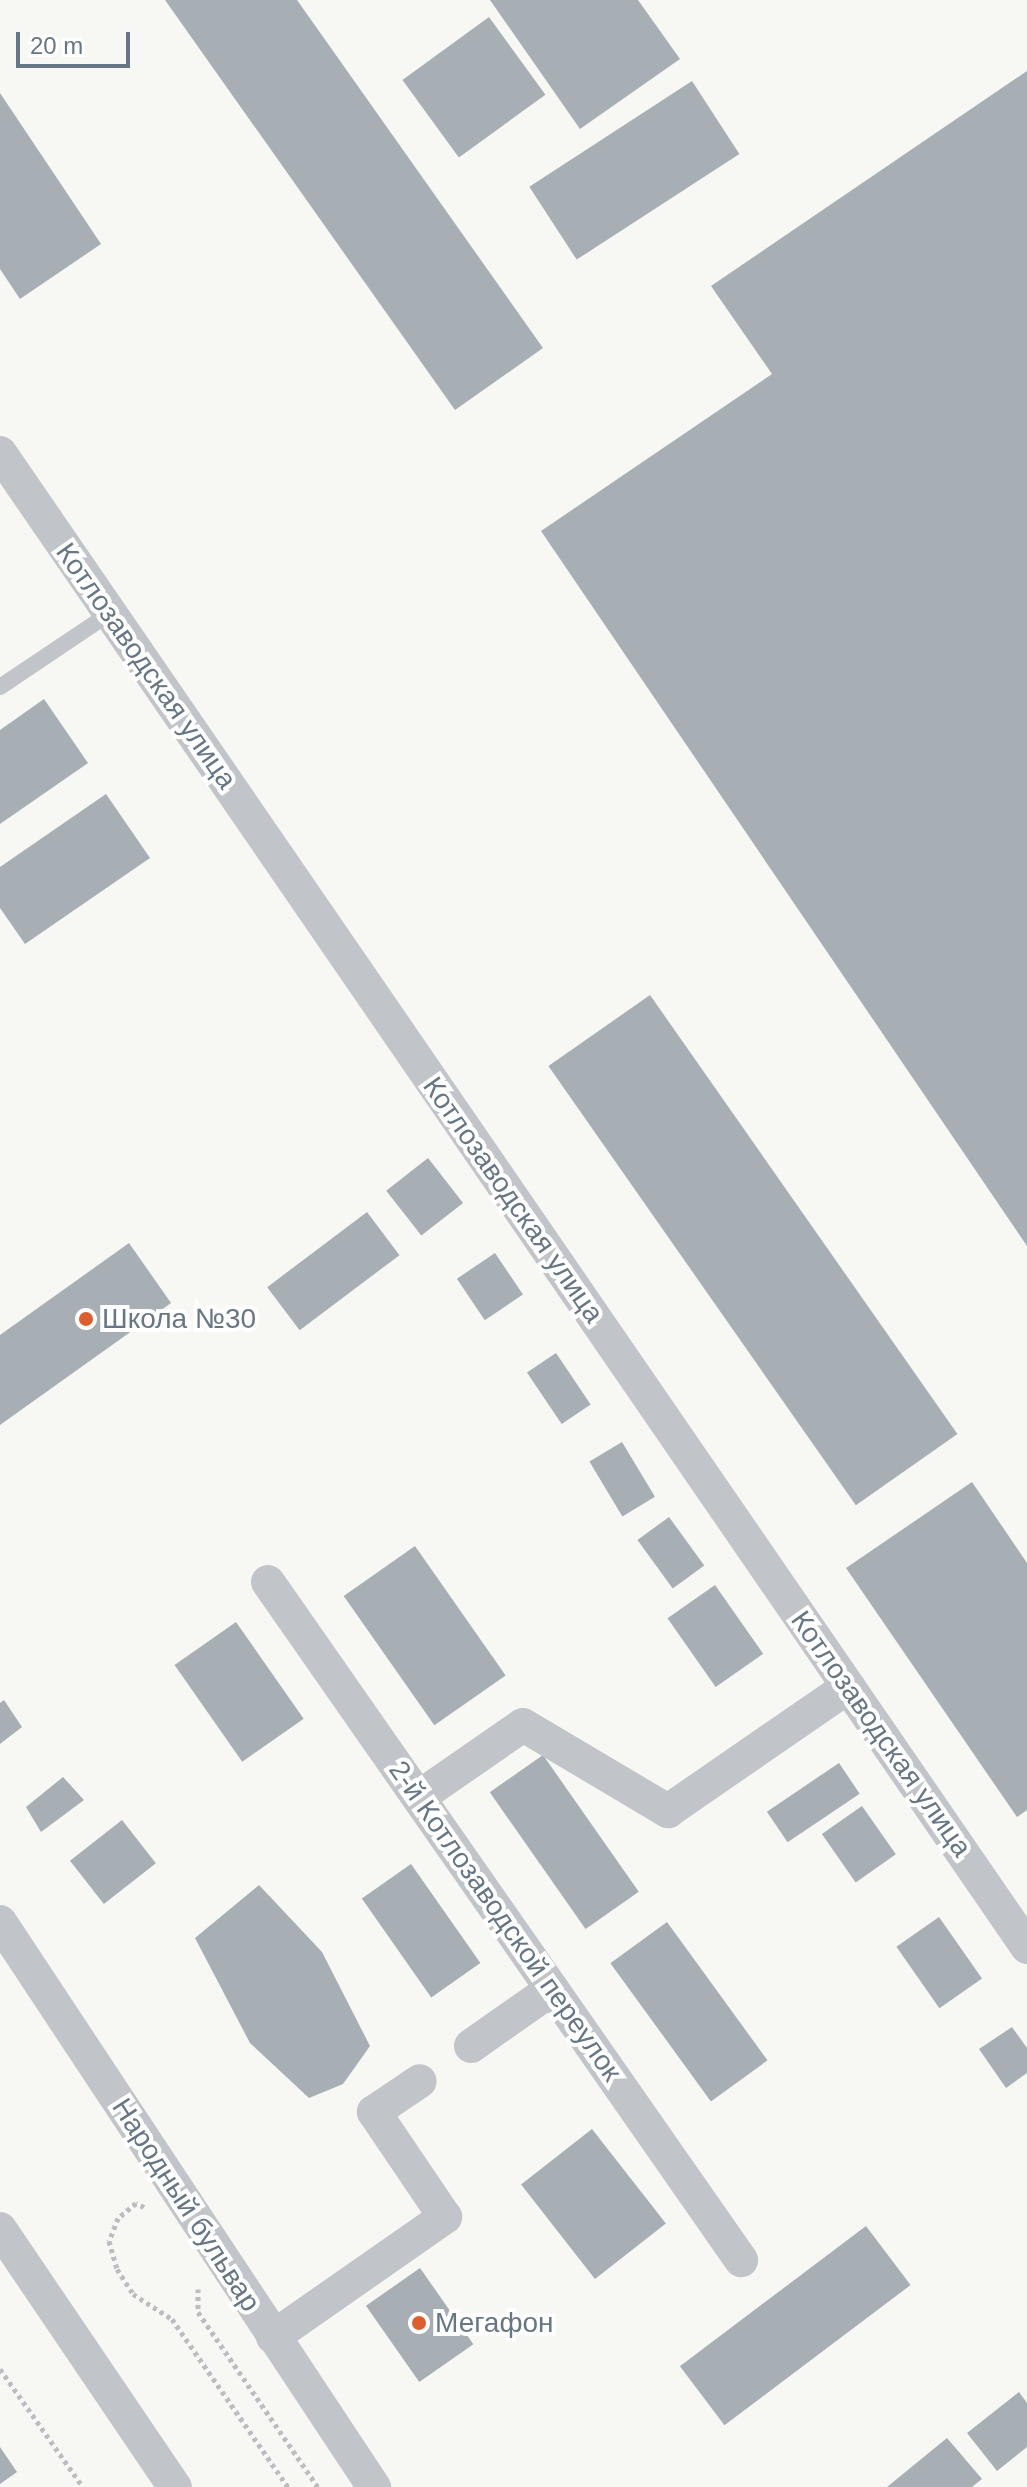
<!DOCTYPE html>
<meta charset="utf-8">
<style>
body{margin:0}
#map{position:relative;width:1027px;height:2487px;overflow:hidden;background:#f7f7f4;font-family:Arial,sans-serif}
div>[style]{position:absolute}
.building>*{inset:0;background:#a7afb5;transform-origin:0 0}
.path>*{height:5px;margin-top:-2.5px;transform-origin:0;background:repeating-linear-gradient(90deg,#bbbdc0 0 4px,transparent 0 8px)}
.service>*{height:16px;margin:-8px;padding:0 8px;transform-origin:8px;border-radius:8px;background:#c1c4c8}
.minor>*{height:34px;margin:-17px;padding:0 17px;transform-origin:17px;border-radius:17px;background:#c1c4c8}
.dots>*{width:22px;height:22px;translate:-50% -50%;box-sizing:border-box;border:4px solid #fff;border-radius:50%}
span{translate:-50% -50%;white-space:nowrap;text-align:center;line-height:1.15;-webkit-text-stroke:8px #fff;paint-order:stroke}
.street-label{font-size:28px;color:#677684}
.poi-label{font-size:28px;color:#677684}
.left{translate:0 -50%;text-align:left}
.scale{position:absolute;left:16px;top:32px;width:114px;height:36px;box-sizing:border-box;border:4px solid #677684;border-top:0;padding-left:10px;font-size:24px;line-height:28px;white-space:nowrap;color:#677684;-webkit-text-stroke:6px #fff;paint-order:stroke}
</style>
<div id="map">
<div class="building">
<i style="clip-path:polygon(165px 0,297px 0,543px 348px,455px 410px)"></i>
<i style="clip-path:polygon(490px 0,638px 0,680px 59px,580px 129px)"></i>
<i style="left:489px;top:17px;width:96px;height:107px;rotate:54deg"></i>
<i style="clip-path:polygon(1027px 71px,1027px 1246px,541px 531px,772px 374px,711px 286px)"></i>
<i style="left:692px;top:81px;width:87px;height:194px;rotate:57deg"></i>
<i style="clip-path:polygon(0 93px,101px 244px,20px 299px,0 269px)"></i>
<i style="clip-path:polygon(44px 699px,88px 763px,0 824px,0 730px)"></i>
<i style="clip-path:polygon(106px 794px,150px 858px,25px 944px,0 908px,0 867px)"></i>
<i style="left:650px;top:995px;width:536px;height:124px;rotate:55deg"></i>
<i style="left:428px;top:1158px;width:57px;height:53px;rotate:52deg"></i>
<i style="left:367px;top:1212px;width:54px;height:125px;rotate:53deg"></i>
<i style="clip-path:polygon(129px 1243px,171px 1303px,0 1425px,0 1335px)"></i>
<i style="left:495px;top:1253px;width:50px;height:46px;rotate:56deg"></i>
<i style="left:556px;top:1353px;width:62px;height:35px;rotate:56deg"></i>
<i style="left:622px;top:1442px;width:64px;height:38px;rotate:59deg"></i>
<i style="clip-path:polygon(972px 1482px,1027px 1563px,1027px 1810px,1017px 1817px,846px 1568px)"></i>
<i style="left:669px;top:1517px;width:60px;height:39px;rotate:54deg"></i>
<i style="left:415px;top:1546px;width:158px;height:87px;rotate:55deg"></i>
<i style="left:715px;top:1585px;width:84px;height:58px;rotate:55deg"></i>
<i style="left:236px;top:1622px;width:118px;height:75px;rotate:55deg"></i>
<i style="clip-path:polygon(4px 1700px,22px 1727px,0 1744px,0 1703px)"></i>
<i style="left:543px;top:1755px;width:167px;height:65px;rotate:55deg"></i>
<i style="left:839px;top:1763px;width:37px;height:87px;rotate:56deg"></i>
<i style="clip-path:polygon(63px 1777px,84px 1800px,41px 1832px,26px 1807px)"></i>
<i style="left:862px;top:1806px;width:59px;height:49px;rotate:55deg"></i>
<i style="left:122px;top:1820px;width:55px;height:66px;rotate:52deg"></i>
<i style="left:411px;top:1864px;width:121px;height:60px;rotate:55deg"></i>
<i style="clip-path:polygon(259px 1885px,322px 1952px,370px 2046px,343px 2084px,309px 2098px,250px 2043px,195px 1938px)"></i>
<i style="left:939px;top:1917px;width:75px;height:52px;rotate:55deg"></i>
<i style="left:667px;top:1922px;width:171px;height:70px;rotate:54deg"></i>
<i style="clip-path:polygon(1012px 2027px,1027px 2048px,1027px 2073px,1006px 2088px,979px 2049px)"></i>
<i style="left:592px;top:2129px;width:120px;height:90px;rotate:52deg"></i>
<i style="left:866px;top:2226px;width:74px;height:233px;rotate:53deg"></i>
<i style="left:420px;top:2268px;width:93px;height:66px;rotate:55deg"></i>
<i style="clip-path:polygon(1019px 2392px,1027px 2403px,1027px 2447px,997px 2471px,967px 2433px)"></i>
<i style="clip-path:polygon(947px 2438px,982px 2479px,972px 2487px,887px 2487px)"></i>
<i style="clip-path:polygon(0 2447px,17px 2472px,0 2484px)"></i>
</div>
<div class="path">
<i style="left:144px;top:2207px;width:9px;rotate:-153deg"></i>
<i style="left:136px;top:2203px;width:23px;rotate:140deg"></i>
<i style="left:118px;top:2218px;width:25px;rotate:111deg"></i>
<i style="left:109px;top:2241px;width:29px;rotate:74deg"></i>
<i style="left:117px;top:2269px;width:30px;rotate:57deg"></i>
<i style="left:133px;top:2294px;width:46px;rotate:32.7deg"></i>
<i style="left:172px;top:2319px;width:204px;rotate:55.4deg"></i>
<i style="left:198px;top:2289px;width:23px;rotate:90deg"></i>
<i style="left:198px;top:2312px;width:212px;rotate:55.6deg"></i>
<i style="left:0;top:2369px;width:144px;rotate:54.9deg"></i>
</div>
<div class="service">
<i style="left:0;top:687px;width:133px;rotate:-33.9deg"></i>
</div>
<div class="minor">
<i style="left:0;top:453px;width:1813px;rotate:55.49deg"></i>
<i style="left:268px;top:1582px;width:827px;rotate:55.1deg"></i>
<i style="left:419px;top:1797px;width:126px;rotate:-34.7deg"></i>
<i style="left:523px;top:1725px;width:169px;rotate:30.7deg"></i>
<i style="left:668px;top:1811px;width:219px;rotate:-34.6deg"></i>
<i style="left:0;top:1922px;width:678px;rotate:56.5deg"></i>
<i style="left:471px;top:2046px;width:99px;rotate:-35.1deg"></i>
<i style="left:0;top:2229px;width:312px;rotate:55.9deg"></i>
<i style="left:273px;top:2337px;width:210px;rotate:-34.9deg"></i>
<i style="left:445px;top:2217px;width:127px;rotate:-124.1deg"></i>
<i style="left:374px;top:2112px;width:55px;rotate:-34deg"></i>
</div>
<div class="dots">
<i style="left:86px;top:1319px;background:#dd5f2f"></i>
<i style="left:419px;top:2323px;background:#dd5f2f"></i>
</div>
<div class="street-label">
<span style="left:146px;top:666px;rotate:55deg">Котлозаводская улица</span>
<span style="left:513px;top:1200px;rotate:55deg">Котлозаводская улица</span>
<span style="left:881px;top:1734px;rotate:55deg">Котлозаводская улица</span>
<span style="left:505px;top:1921px;rotate:55deg">2-й Котлозаводской переулок</span>
<span style="left:186px;top:2205px;rotate:57deg">Народный бульвар</span>
</div>
<div class="poi-label">
<span class="left" style="left:102px;top:1319px">Школа №30</span>
<span class="left" style="left:435px;top:2323px">Мегафон</span>
</div>
<div class="scale">20 m</div>
</div>
